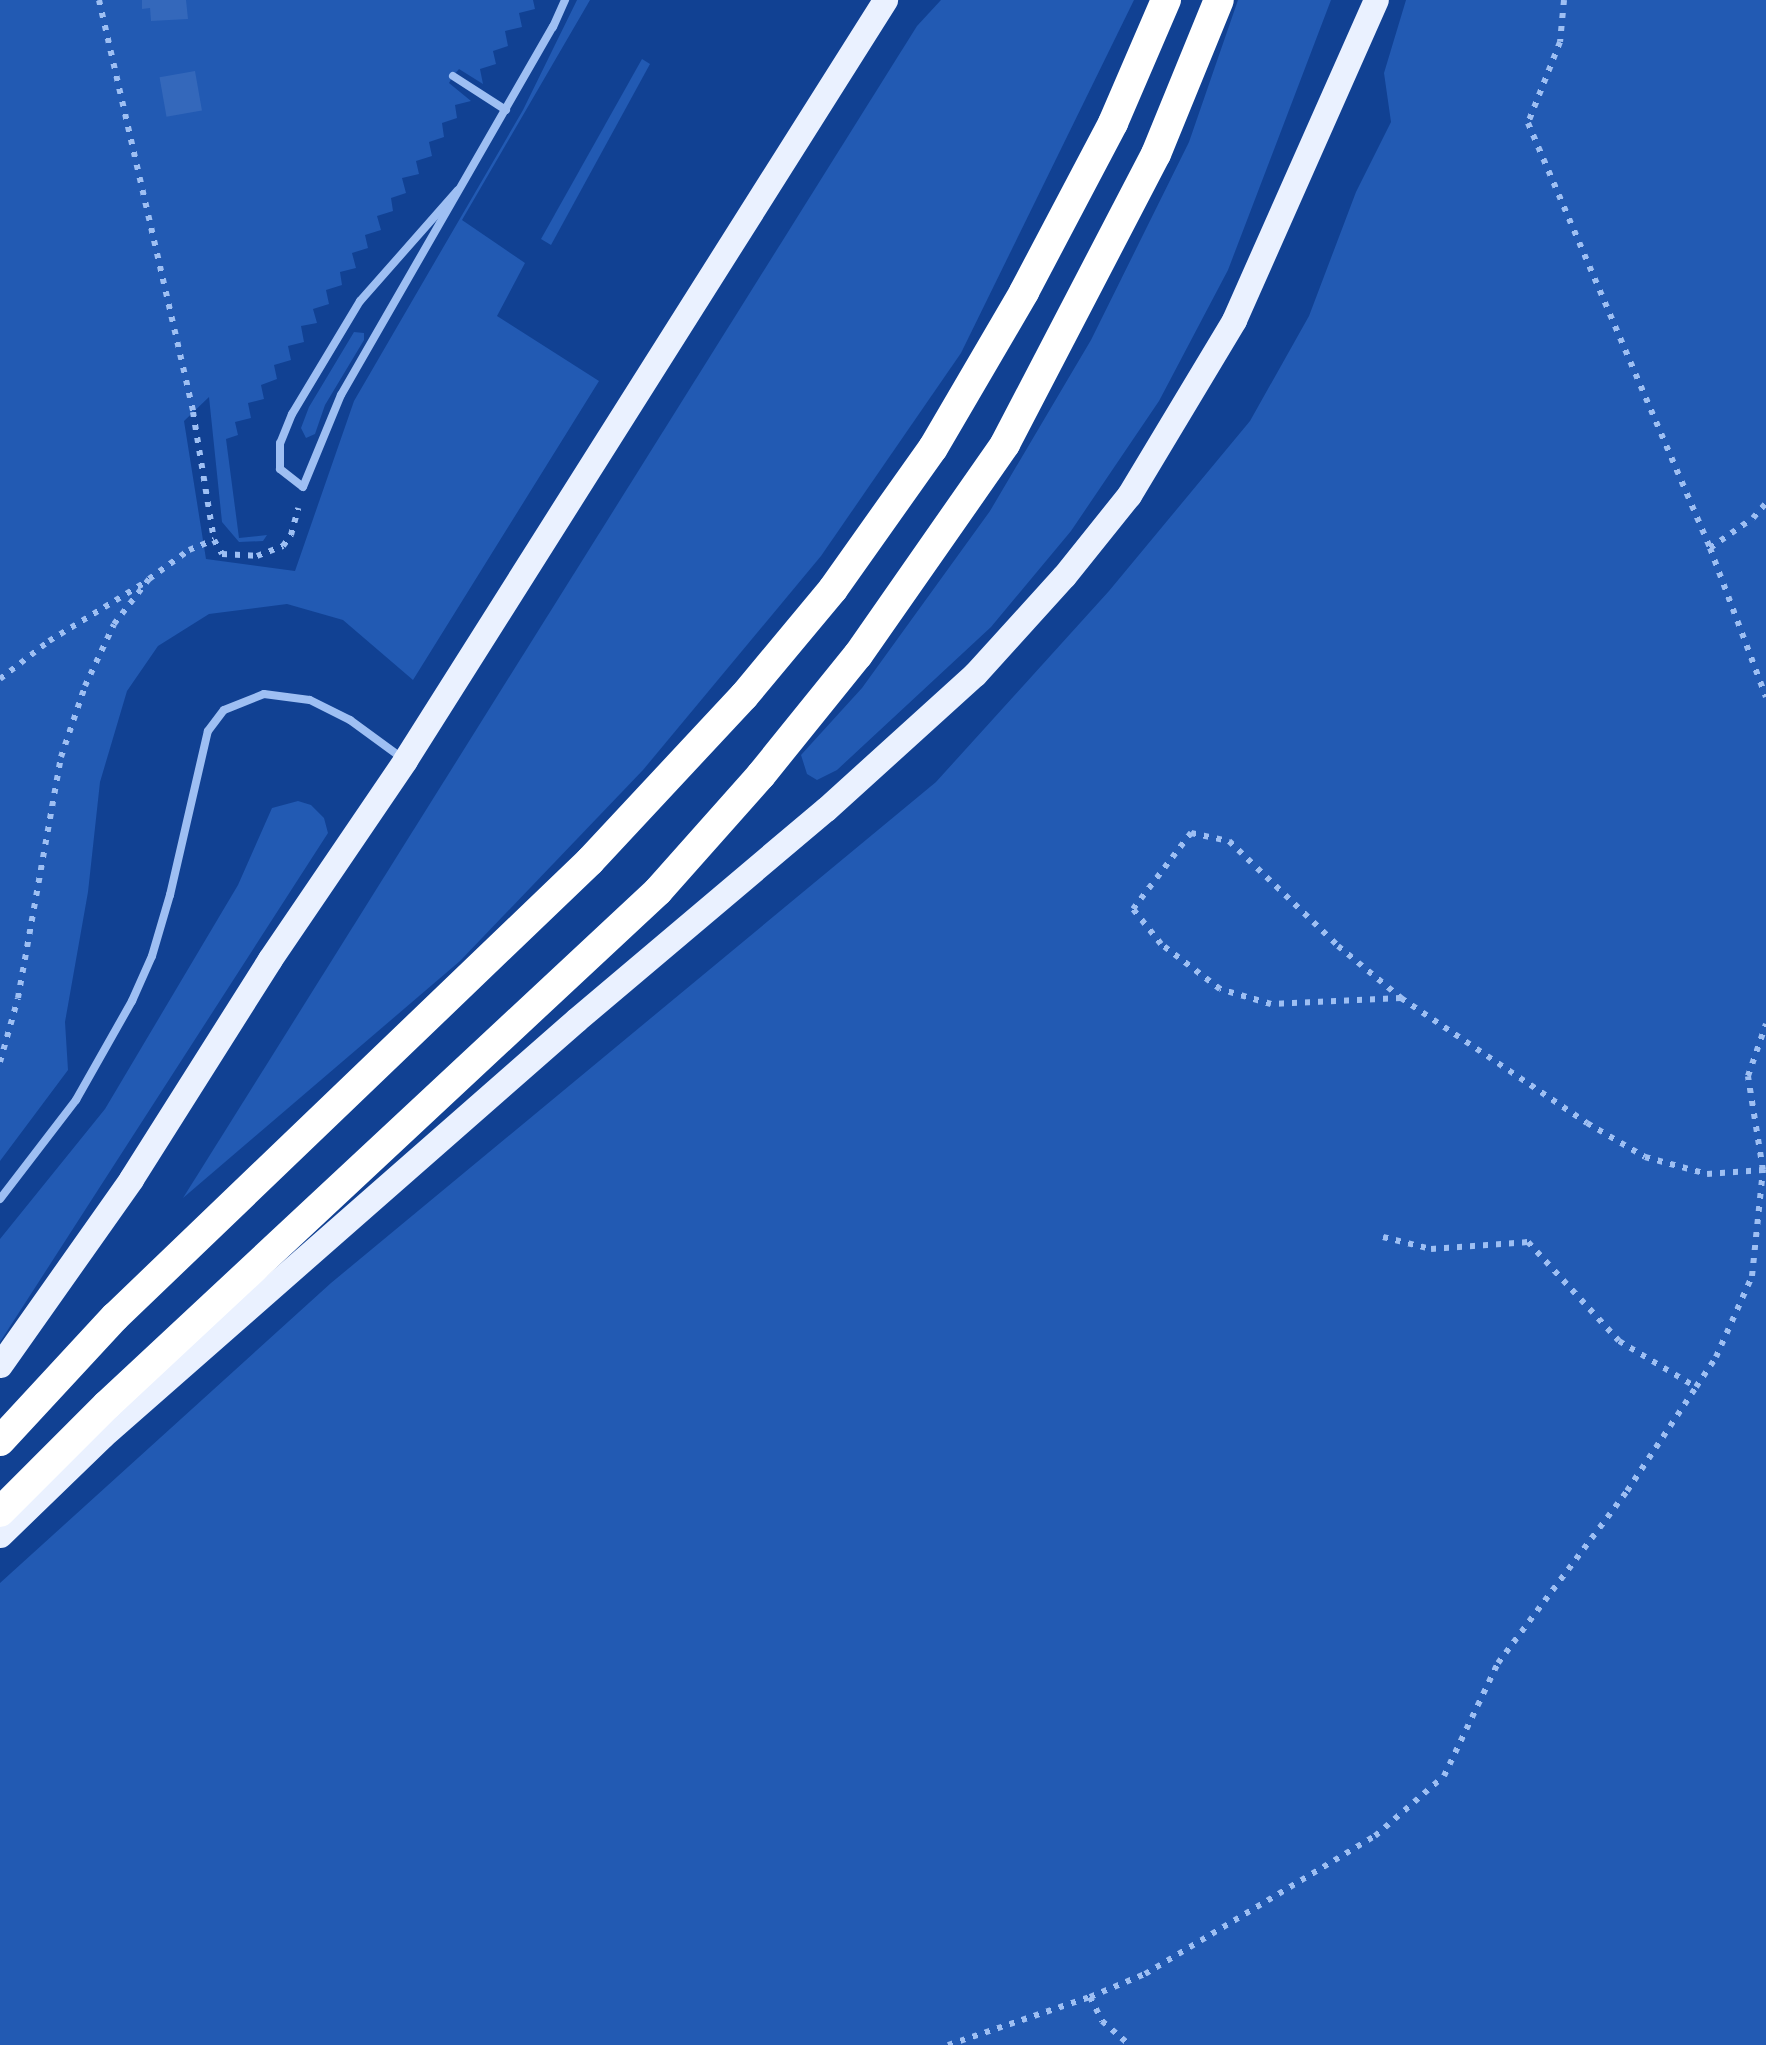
<!DOCTYPE html>
<style>
body{margin:0}
#map{position:relative;width:1766px;height:2045px;overflow:hidden;background:#114193;font-family:"Public Sans",sans-serif}
div>[style]{position:absolute}
.green>*{inset:0;background:#225ab3}
.building>*{inset:0;background:#3468bb;transform-origin:0 0}
.path>*{height:6px;margin-top:-3px;transform-origin:0;background:repeating-linear-gradient(90deg,#9ebff3 0 5px,transparent 0 13px)}
.lane>*{height:8px;margin:-4px;padding:0 4px;transform-origin:4px;border-radius:4px;background:#9ebff3}
.primary>*{height:25px;margin:-12.5px;padding:0 12.5px;transform-origin:12.5px;border-radius:12.5px;background:#eaf1ff}
.highway>*{height:30px;margin:-15px;padding:0 15px;transform-origin:15px;border-radius:15px;background:#fff}
span{translate:-50% -50%;white-space:nowrap;text-align:center;line-height:1.15;-webkit-text-stroke:8px #114193;paint-order:stroke}
</style>
<div id="map">
<div class="green">
<i style="clip-path:polygon(0 0,533px 0,535px 9px,519px 13px,522px 27px,505px 31px,508px 46px,493px 51px,496px 64px,480px 69px,483px 84px,459px 69px,453px 76px,449px 83px,471px 101px,455px 105px,457px 118px,442px 123px,444px 137px,429px 142px,432px 156px,416px 161px,419px 174px,402px 178px,406px 193px,391px 198px,393px 211px,377px 216px,381px 230px,365px 235px,368px 248px,352px 253px,356px 268px,340px 272px,342px 285px,326px 290px,329px 304px,313px 309px,317px 323px,301px 326px,304px 342px,288px 346px,291px 360px,274px 365px,277px 379px,261px 385px,264px 399px,248px 403px,251px 418px,235px 422px,238px 435px,226px 439px,239px 538px,267px 535px,263px 541px,239px 542px,222px 522px,209px 397px,184px 421px,206px 559px,295px 571px,354px 401px,523px 110px,577px 0,590px 0,462px 220px,525px 263px,497px 316px,599px 381px,413px 680px,343px 620px,287px 604px,209px 614px,158px 646px,127px 691px,100px 782px,88px 892px,65px 1022px,68px 1070px,0 1161px)"></i>
<i style="clip-path:polygon(941px 0,1134px 0,961px 353px,821px 556px,643px 770px,460px 961px,183px 1198px,917px 26px)"></i>
<i style="clip-path:polygon(1238px 0,1331px 0,1228px 270px,1159px 401px,1071px 531px,991px 627px,837px 770px,817px 780px,807px 774px,801px 755px,862px 688px,990px 511px,1091px 340px,1189px 142px)"></i>
<i style="clip-path:polygon(1406px 0,1766px 0,1766px 2045px,0 2045px,0 1583px,331px 1283px,936px 782px,1109px 591px,1250px 421px,1309px 316px,1356px 192px,1391px 122px,1384px 73px)"></i>
<i style="clip-path:polygon(642px 59px,650px 64px,551px 245px,541px 239px)"></i>
<i style="clip-path:polygon(354px 332px,364px 333px,364px 340px,325px 405px,315px 434px,306px 438px,301px 428px,309px 407px)"></i>
<i style="clip-path:polygon(298px 801px,311px 805px,324px 818px,328px 833px,0 1342px,0 1239px,105px 1109px,238px 885px,272px 808px)"></i>
</div>
<div class="building">
<i style="clip-path:polygon(142px 0,186px 0,188px 19px,151px 21px,150px 8px,142px 9px)"></i>
<i style="left:195px;top:71px;width:40px;height:36px;rotate:80deg"></i>
</div>
<div class="path">
<i style="left:99px;top:0;width:423px;rotate:77.1deg"></i>
<i style="left:193px;top:412px;width:130px;rotate:80.7deg"></i>
<i style="left:1564px;top:0;width:42px;rotate:95.4deg"></i>
<i style="left:1560px;top:42px;width:87px;rotate:111.6deg"></i>
<i style="left:1528px;top:123px;width:462px;rotate:66.8deg"></i>
<i style="left:1710px;top:548px;width:159px;rotate:69.4deg"></i>
<i style="left:1710px;top:548px;width:52px;rotate:-34.9deg"></i>
<i style="left:1753px;top:518px;width:20px;rotate:-49deg"></i>
<i style="left:0;top:679px;width:62px;rotate:-37.8deg"></i>
<i style="left:49px;top:641px;width:111px;rotate:-31.4deg"></i>
<i style="left:1401px;top:998px;width:130px;rotate:177.4deg"></i>
<i style="left:1271px;top:1004px;width:53px;rotate:-163.6deg"></i>
<i style="left:1220px;top:989px;width:74px;rotate:-142.7deg"></i>
<i style="left:1161px;top:944px;width:45px;rotate:-128.7deg"></i>
<i style="left:1133px;top:909px;width:96px;rotate:-52.7deg"></i>
<i style="left:1191px;top:833px;width:39px;rotate:12deg"></i>
<i style="left:1229px;top:841px;width:151px;rotate:43.9deg"></i>
<i style="left:1338px;top:946px;width:82px;rotate:39.5deg"></i>
<i style="left:1401px;top:998px;width:224px;rotate:33.9deg"></i>
<i style="left:1587px;top:1123px;width:67px;rotate:30.4deg"></i>
<i style="left:1645px;top:1157px;width:64px;rotate:15.3deg"></i>
<i style="left:1707px;top:1174px;width:56px;rotate:-4.1deg"></i>
<i style="left:0;top:1062px;width:66px;rotate:-74.3deg"></i>
<i style="left:18px;top:998px;width:245px;rotate:-79.9deg"></i>
<i style="left:61px;top:757px;width:75px;rotate:-71.3deg"></i>
<i style="left:85px;top:686px;width:68px;rotate:-64.9deg"></i>
<i style="left:114px;top:624px;width:57px;rotate:-52.1deg"></i>
<i style="left:149px;top:579px;width:49px;rotate:-35.9deg"></i>
<i style="left:189px;top:550px;width:27px;rotate:-22deg"></i>
<i style="left:214px;top:540px;width:16px;rotate:60deg"></i>
<i style="left:222px;top:554px;width:35px;rotate:3deg"></i>
<i style="left:257px;top:556px;width:28px;rotate:-21deg"></i>
<i style="left:283px;top:546px;width:14px;rotate:-54deg"></i>
<i style="left:291px;top:535px;width:28px;rotate:-75deg"></i>
<i style="left:1383px;top:1237px;width:49px;rotate:14deg"></i>
<i style="left:1431px;top:1249px;width:97px;rotate:-4.1deg"></i>
<i style="left:1528px;top:1242px;width:134px;rotate:47.4deg"></i>
<i style="left:1619px;top:1341px;width:90px;rotate:30.9deg"></i>
<i style="left:1090px;top:1997px;width:27px;rotate:63deg"></i>
<i style="left:1102px;top:2021px;width:37px;rotate:41deg"></i>
<i style="left:948px;top:2045px;width:150px;rotate:-18.7deg"></i>
<i style="left:1090px;top:1997px;width:60px;rotate:-22.7deg"></i>
<i style="left:1145px;top:1974px;width:268px;rotate:-31deg"></i>
<i style="left:1375px;top:1836px;width:91px;rotate:-41deg"></i>
<i style="left:1444px;top:1776px;width:125px;rotate:-64.5deg"></i>
<i style="left:1498px;top:1663px;width:215px;rotate:-53.1deg"></i>
<i style="left:1627px;top:1491px;width:125px;rotate:-56.4deg"></i>
<i style="left:1696px;top:1387px;width:36px;rotate:-56deg"></i>
<i style="left:1716px;top:1357px;width:89px;rotate:-66deg"></i>
<i style="left:1752px;top:1276px;width:107px;rotate:-84.1deg"></i>
<i style="left:1763px;top:1170px;width:95px;rotate:-99.1deg"></i>
<i style="left:1748px;top:1076px;width:55px;rotate:-70.9deg"></i>
</div>
<div class="lane">
<i style="left:453px;top:76px;width:63px;rotate:32.7deg"></i>
<i style="left:458px;top:190px;width:148px;rotate:131.4deg"></i>
<i style="left:360px;top:301px;width:132px;rotate:121deg"></i>
<i style="left:292px;top:414px;width:31px;rotate:112deg"></i>
<i style="left:280px;top:443px;width:26px;rotate:90deg"></i>
<i style="left:280px;top:469px;width:29px;rotate:38deg"></i>
<i style="left:303px;top:487px;width:100px;rotate:-67.6deg"></i>
<i style="left:341px;top:395px;width:425px;rotate:-60.1deg"></i>
<i style="left:553px;top:27px;width:30px;rotate:-66deg"></i>
<i style="left:0;top:1199px;width:125px;rotate:-52.5deg"></i>
<i style="left:76px;top:1100px;width:114px;rotate:-60.5deg"></i>
<i style="left:132px;top:1001px;width:49px;rotate:-66deg"></i>
<i style="left:152px;top:956px;width:64px;rotate:-73.6deg"></i>
<i style="left:170px;top:895px;width:168px;rotate:-77deg"></i>
<i style="left:208px;top:731px;width:26px;rotate:-53deg"></i>
<i style="left:224px;top:710px;width:43px;rotate:-21.8deg"></i>
<i style="left:264px;top:694px;width:46px;rotate:7.4deg"></i>
<i style="left:310px;top:700px;width:45px;rotate:26.6deg"></i>
<i style="left:350px;top:720px;width:64px;rotate:36.2deg"></i>
</div>
<div class="primary">
<i style="left:0;top:1365px;width:228px;rotate:-54.8deg"></i>
<i style="left:131px;top:1179px;width:260px;rotate:-57.7deg"></i>
<i style="left:270px;top:959px;width:240px;rotate:-55.8deg"></i>
<i style="left:405px;top:760px;width:899px;rotate:-57.72deg"></i>
<i style="left:0;top:1535px;width:142px;rotate:-44.1deg"></i>
<i style="left:102px;top:1436px;width:631px;rotate:-41.27deg"></i>
<i style="left:576px;top:1020px;width:327px;rotate:-40.2deg"></i>
<i style="left:826px;top:809px;width:201px;rotate:-42.2deg"></i>
<i style="left:975px;top:674px;width:132px;rotate:-47.8deg"></i>
<i style="left:1064px;top:576px;width:104px;rotate:-51.3deg"></i>
<i style="left:1129px;top:495px;width:204px;rotate:-59deg"></i>
<i style="left:1234px;top:320px;width:350px;rotate:-66.1deg"></i>
</div>
<div class="highway">
<i style="left:0;top:1441px;width:169px;rotate:-47.2deg"></i>
<i style="left:115px;top:1317px;width:658px;rotate:-43.83deg"></i>
<i style="left:590px;top:861px;width:226px;rotate:-47deg"></i>
<i style="left:744px;top:696px;width:139px;rotate:-50.2deg"></i>
<i style="left:833px;top:589px;width:173px;rotate:-54.7deg"></i>
<i style="left:933px;top:448px;width:181px;rotate:-59.7deg"></i>
<i style="left:1024px;top:292px;width:191px;rotate:-62.2deg"></i>
<i style="left:1113px;top:123px;width:134px;rotate:-66.7deg"></i>
<i style="left:0;top:1512px;width:151px;rotate:-45deg"></i>
<i style="left:107px;top:1405px;width:754px;rotate:-43.01deg"></i>
<i style="left:658px;top:891px;width:155px;rotate:-48.4deg"></i>
<i style="left:761px;top:775px;width:154px;rotate:-51.1deg"></i>
<i style="left:858px;top:655px;width:257px;rotate:-55.1deg"></i>
<i style="left:1005px;top:444px;width:327px;rotate:-62.5deg"></i>
<i style="left:1156px;top:154px;width:166px;rotate:-67.8deg"></i>
</div>
</div>
